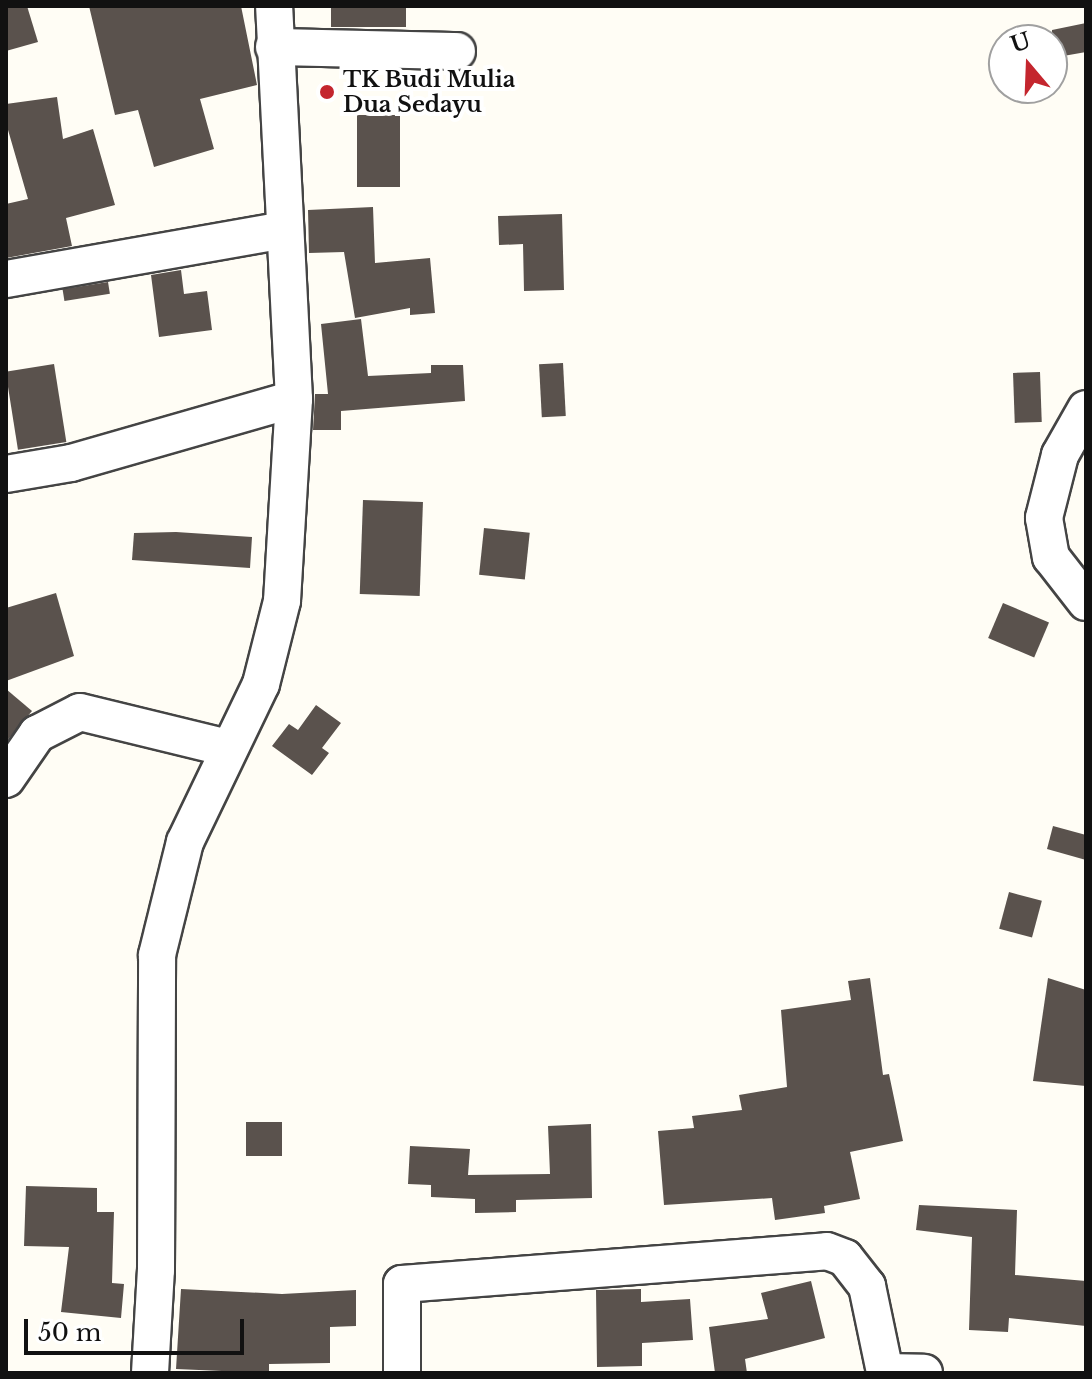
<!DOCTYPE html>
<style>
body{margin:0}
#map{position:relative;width:1092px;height:1379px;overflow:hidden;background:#fffdf5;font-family:"Libre Baskerville",serif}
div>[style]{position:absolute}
.building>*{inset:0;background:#5a524d;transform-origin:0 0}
.roads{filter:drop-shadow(2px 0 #444) drop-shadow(-2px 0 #444) drop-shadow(0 2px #444) drop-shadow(0 -2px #444)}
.minor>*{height:36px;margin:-18px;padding:0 18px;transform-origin:18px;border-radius:18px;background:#fff}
.dots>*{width:22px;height:22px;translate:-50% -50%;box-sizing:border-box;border:4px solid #fff;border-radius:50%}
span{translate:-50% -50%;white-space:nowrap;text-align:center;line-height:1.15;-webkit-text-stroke:8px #fff;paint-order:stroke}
.poi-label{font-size:22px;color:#111;font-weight:700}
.left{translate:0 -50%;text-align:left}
.frame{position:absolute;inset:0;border:8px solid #111;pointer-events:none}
.north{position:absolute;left:988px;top:24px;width:80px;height:80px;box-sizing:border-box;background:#fff;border:2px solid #a0a0a0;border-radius:50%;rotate:341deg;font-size:22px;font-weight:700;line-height:32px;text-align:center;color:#111}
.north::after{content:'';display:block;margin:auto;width:28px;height:36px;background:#c4262e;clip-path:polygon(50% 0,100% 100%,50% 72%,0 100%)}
.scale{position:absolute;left:24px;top:1319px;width:220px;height:36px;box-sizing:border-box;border:4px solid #111;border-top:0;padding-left:10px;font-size:24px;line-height:28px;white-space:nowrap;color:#111;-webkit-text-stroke:6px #fff;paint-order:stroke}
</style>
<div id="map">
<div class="building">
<i style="clip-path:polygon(6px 6px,27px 6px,38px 42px,6px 51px)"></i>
<i style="clip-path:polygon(89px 6px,241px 6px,257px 85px,200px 99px,214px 149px,154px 167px,138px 110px,115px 115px)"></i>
<i style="left:331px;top:6px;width:75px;height:21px"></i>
<i style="clip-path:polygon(1086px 23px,1086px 52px,1052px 58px,1052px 30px)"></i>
<i style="clip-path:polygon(57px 97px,63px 139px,93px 129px,115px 205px,66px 218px,72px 246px,6px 258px,6px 204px,28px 199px,6px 123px,6px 104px)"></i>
<i style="left:357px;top:115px;width:43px;height:72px"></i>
<i style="clip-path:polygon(373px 207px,375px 263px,430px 258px,435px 313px,410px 315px,410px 308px,355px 318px,344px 252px,309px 253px,308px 210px)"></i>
<i style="clip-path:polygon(562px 214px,564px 290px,524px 291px,523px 244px,499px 245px,498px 216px)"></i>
<i style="clip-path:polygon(181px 270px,184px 294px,207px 291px,212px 330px,159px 337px,151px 275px)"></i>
<i style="left:108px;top:282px;width:12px;height:46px;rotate:81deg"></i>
<i style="clip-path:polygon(361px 319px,368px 376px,431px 373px,431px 365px,463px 365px,465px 401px,341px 411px,341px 430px,313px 430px,315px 394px,328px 394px,321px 324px)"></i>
<i style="left:563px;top:363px;width:53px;height:24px;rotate:87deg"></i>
<i style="left:54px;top:364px;width:79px;height:49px;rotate:81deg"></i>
<i style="left:1040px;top:372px;width:50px;height:27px;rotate:88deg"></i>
<i style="left:363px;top:500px;width:60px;height:94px;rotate:2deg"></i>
<i style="left:484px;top:528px;width:46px;height:47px;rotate:6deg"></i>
<i style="clip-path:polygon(176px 532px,252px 537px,250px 568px,132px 560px,134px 533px)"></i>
<i style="clip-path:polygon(56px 593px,74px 656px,6px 681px,6px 608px)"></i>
<i style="left:1003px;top:603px;width:50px;height:38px;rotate:23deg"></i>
<i style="clip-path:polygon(6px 689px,32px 711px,6px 742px)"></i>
<i style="clip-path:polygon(316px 705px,341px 723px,322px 748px,329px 753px,312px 775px,272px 746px,289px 724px,298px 730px)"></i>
<i style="clip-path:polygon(1053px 826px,1086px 835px,1086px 860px,1047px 849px)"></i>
<i style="left:1009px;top:892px;width:34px;height:38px;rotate:15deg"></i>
<i style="clip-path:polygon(870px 978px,883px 1075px,889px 1074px,903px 1141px,850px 1152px,860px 1199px,824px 1206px,825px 1213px,775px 1220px,772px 1198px,664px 1205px,658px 1131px,694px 1128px,692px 1116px,742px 1110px,739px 1095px,787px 1087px,781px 1010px,851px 1000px,848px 981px)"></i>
<i style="clip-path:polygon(1048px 978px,1086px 990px,1086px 1086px,1033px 1081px)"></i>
<i style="left:246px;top:1122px;width:36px;height:34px"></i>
<i style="clip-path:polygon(591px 1124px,592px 1198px,516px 1200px,516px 1212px,475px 1213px,475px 1199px,431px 1197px,431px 1185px,408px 1184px,410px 1146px,470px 1149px,468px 1175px,550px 1174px,548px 1126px)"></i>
<i style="clip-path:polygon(26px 1186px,97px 1188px,97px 1212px,114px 1212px,112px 1283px,124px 1284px,121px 1318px,61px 1312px,69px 1247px,24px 1246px)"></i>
<i style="clip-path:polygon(919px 1205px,1017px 1210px,1015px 1275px,1086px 1281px,1086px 1326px,1009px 1318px,1008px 1332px,969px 1330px,972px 1237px,916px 1230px)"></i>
<i style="clip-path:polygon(811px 1281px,825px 1338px,745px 1359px,747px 1373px,715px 1373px,709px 1327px,768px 1319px,761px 1293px)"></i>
<i style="clip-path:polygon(181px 1289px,282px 1294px,356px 1290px,356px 1326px,330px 1327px,330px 1363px,269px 1364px,269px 1373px,176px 1369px)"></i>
<i style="clip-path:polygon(641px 1289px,641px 1302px,690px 1299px,693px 1340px,642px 1343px,642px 1366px,597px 1367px,596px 1290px)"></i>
</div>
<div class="roads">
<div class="minor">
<i style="left:274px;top:47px;width:183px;rotate:1.3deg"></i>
<i style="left:6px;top:279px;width:282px;rotate:-10deg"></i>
<i style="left:1086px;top:409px;width:53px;rotate:119.5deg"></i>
<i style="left:1060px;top:455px;width:65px;rotate:104.3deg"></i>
<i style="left:1044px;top:518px;width:40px;rotate:80deg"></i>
<i style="left:1051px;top:557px;width:57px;rotate:52.1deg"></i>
<i style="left:6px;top:474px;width:66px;rotate:-9.6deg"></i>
<i style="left:71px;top:463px;width:232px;rotate:-16deg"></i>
<i style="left:6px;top:779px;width:55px;rotate:-55.4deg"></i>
<i style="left:37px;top:734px;width:48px;rotate:-27.1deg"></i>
<i style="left:80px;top:712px;width:152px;rotate:13.7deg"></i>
<i style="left:150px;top:1373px;width:103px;rotate:-86.7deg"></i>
<i style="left:156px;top:1270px;width:315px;rotate:-89.8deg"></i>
<i style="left:157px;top:955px;width:116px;rotate:-76.1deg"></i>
<i style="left:185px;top:842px;width:175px;rotate:-64.3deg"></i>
<i style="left:261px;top:684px;width:86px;rotate:-75.8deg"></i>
<i style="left:282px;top:601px;width:202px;rotate:-86.6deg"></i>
<i style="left:294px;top:399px;width:394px;rotate:-92.9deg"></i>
<i style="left:402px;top:1373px;width:89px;rotate:-90deg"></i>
<i style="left:402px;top:1284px;width:426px;rotate:-4.4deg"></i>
<i style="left:827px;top:1251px;width:19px;rotate:21deg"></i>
<i style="left:845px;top:1258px;width:36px;rotate:52deg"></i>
<i style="left:867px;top:1286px;width:88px;rotate:78.2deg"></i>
<i style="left:885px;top:1372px;width:39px;rotate:1deg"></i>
</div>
</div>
<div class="dots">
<i style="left:327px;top:92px;background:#c4262e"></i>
</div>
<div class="poi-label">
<span class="left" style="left:343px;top:92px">TK Budi Mulia<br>Dua Sedayu</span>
</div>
<div class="frame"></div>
<div class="north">U</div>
<div class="scale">50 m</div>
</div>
